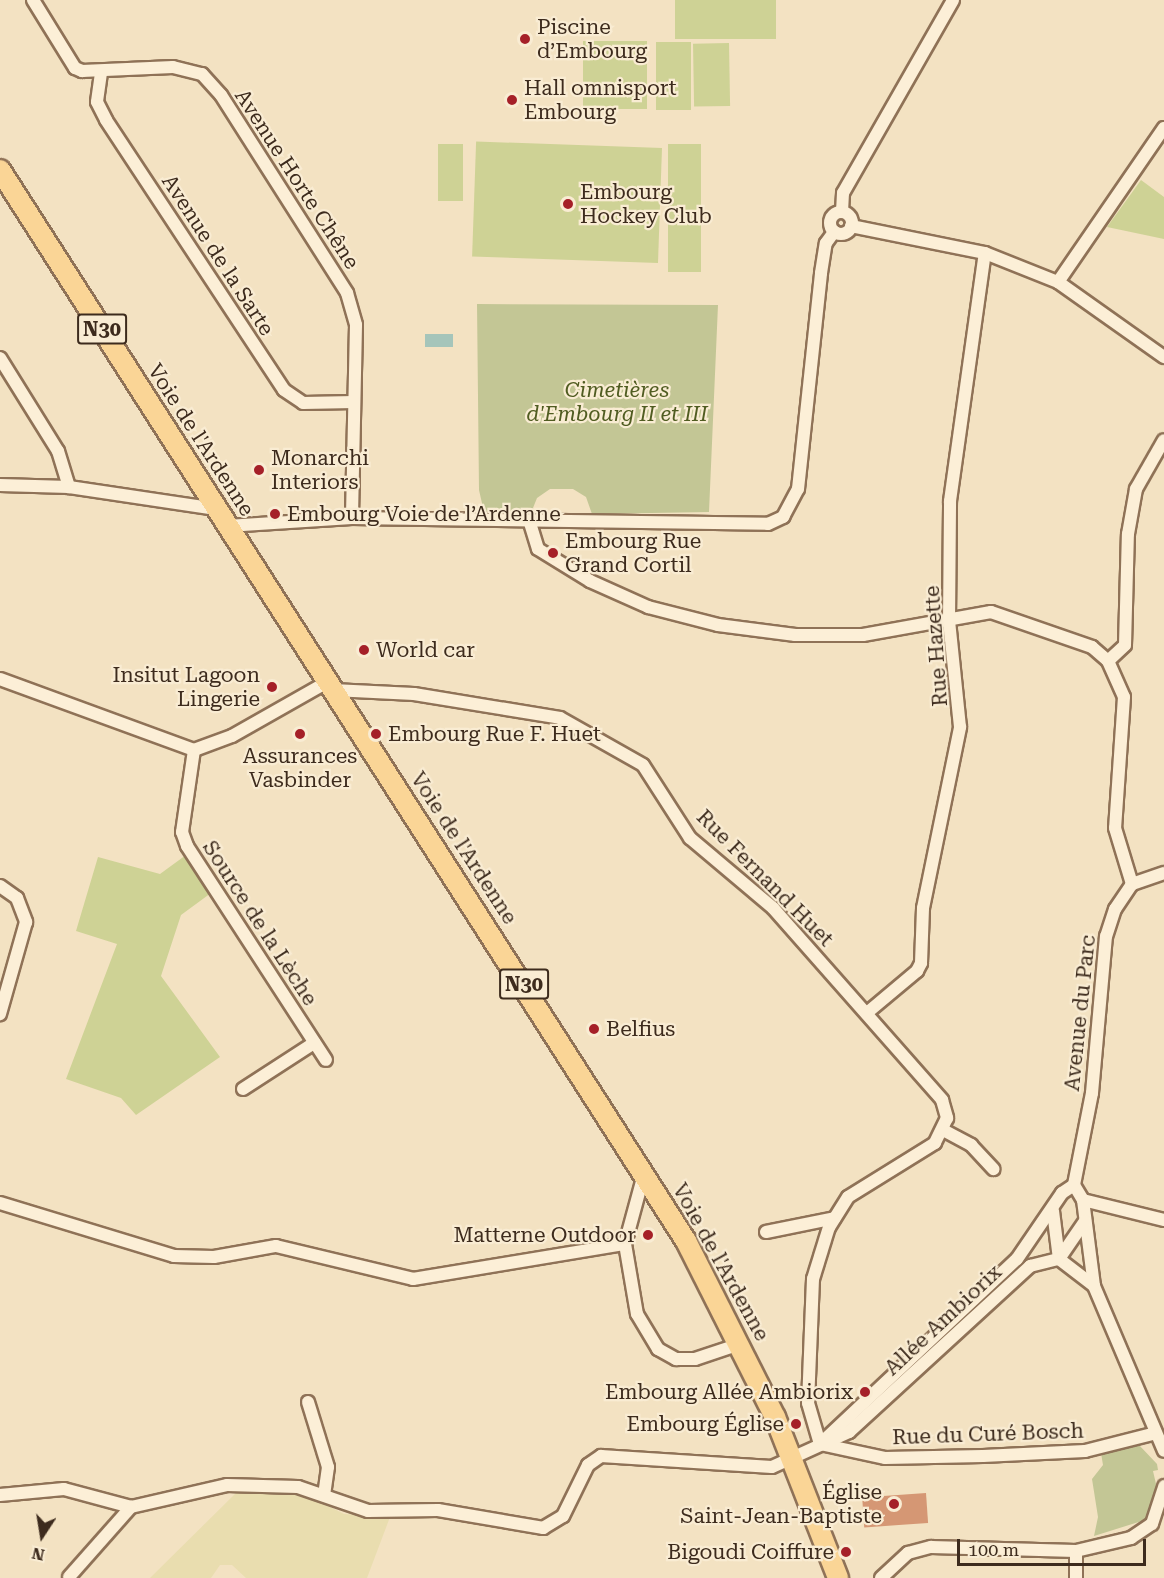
<!DOCTYPE html>
<meta charset="utf-8">
<style>
body{margin:0}
#map{position:relative;width:1164px;height:1578px;overflow:hidden;background:#f3e2c2;font-family:"Roboto Serif",serif}
div>[style]{position:absolute}
.farmland>*{inset:0;background:#e9ddaf}
.green>*{inset:0;background:#ced295;transform-origin:0 0}
.cemetery>*{inset:0;background:#c3c695}
.water>*{inset:0;background:#a5c5ba;transform-origin:0 0}
.building>*{inset:0;background:#d59774;transform-origin:0 0}
.roads{filter:drop-shadow(2px 0 #8f7257) drop-shadow(-2px 0 #8f7257) drop-shadow(0 2px #8f7257) drop-shadow(0 -2px #8f7257)}
.street>*{height:12px;margin:-6px;padding:0 6px;transform-origin:6px;border-radius:6px;background:#fcefd7}
.street>.ring{margin:-6px;padding:0;box-sizing:content-box;background:none;border:12px solid #fcefd7;border-radius:50%}
.primary>*{height:20px;margin:-10px;padding:0 10px;transform-origin:10px;border-radius:10px;background:#fad596}
.dots>*{width:16px;height:16px;translate:-50% -50%;box-sizing:border-box;border:3px solid #f9ecd3;border-radius:50%}
span{translate:-50% -50%;white-space:nowrap;text-align:center;line-height:1.15;-webkit-text-stroke:4.5px #f9ecd3;paint-order:stroke}
.shield-label span{padding:2px 4px;background:#f9ecd3;border:2px solid;border-radius:4px;-webkit-text-stroke-width:0}
.shield-label{font-size:20px;color:#3d2b1d;font-weight:700}
.poi-label{font-size:21px;color:#3d2b1d}
.left{translate:0 -50%;text-align:left}
.right{translate:-100% -50%;text-align:right}
.street-label{font-size:21px;color:#3d2b1d}
.park-label{font-size:21px;color:#505c21;font-style:italic}
.north{position:absolute;left:12px;top:1506px;width:60px;height:60px;-webkit-text-stroke:4px #f9ecd3;paint-order:stroke;rotate:192deg;font-size:16px;font-weight:700;line-height:24px;text-align:center;color:#3d2b1d}
.north::after{content:'';display:block;margin:auto;width:21px;height:27px;background:#3d2b1d;clip-path:polygon(50% 0,100% 100%,50% 72%,0 100%)}
.scale{position:absolute;left:957px;top:1539px;width:189px;height:27px;box-sizing:border-box;border:3px solid #3d2b1d;border-top:0;padding-left:8px;font-size:18px;line-height:21px;white-space:nowrap;color:#3d2b1d;-webkit-text-stroke:4px #f9ecd3;paint-order:stroke}
</style>
<div id="map">
<div class="farmland">
<i style="clip-path:polygon(238px 1491px,309px 1496px,344px 1514px,390px 1517px,367px 1578px,246px 1578px,232px 1565px,220px 1565px,211px 1578px,150px 1578px)"></i>
</div>
<div class="green">
<i style="left:675px;top:0;width:101px;height:39px"></i>
<i style="left:583px;top:41px;width:64px;height:68px"></i>
<i style="left:656px;top:42px;width:35px;height:68px"></i>
<i style="left:729px;top:43px;width:63px;height:36px;rotate:89deg"></i>
<i style="left:438px;top:144px;width:25px;height:57px"></i>
<i style="left:668px;top:144px;width:33px;height:128px"></i>
<i style="left:662px;top:148px;width:115px;height:186px;rotate:92deg"></i>
<i style="clip-path:polygon(1141px 180px,1164px 197px,1164px 239px,1107px 227px)"></i>
<i style="clip-path:polygon(186px 855px,211px 893px,181px 915px,161px 976px,220px 1057px,136px 1115px,121px 1098px,66px 1079px,117px 944px,76px 931px,98px 857px,160px 874px)"></i>
</div>
<div class="cemetery">
<i style="clip-path:polygon(477px 304px,718px 305px,709px 512px,592px 514px,586px 497px,573px 489px,550px 489px,537px 498px,531px 513px,484px 512px,479px 490px)"></i>
<i style="clip-path:polygon(1139px 1445px,1157px 1464px,1158px 1470px,1153px 1471px,1159px 1497px,1154px 1507px,1145px 1520px,1094px 1536px,1098px 1517px,1092px 1479px,1103px 1465px,1101px 1453px)"></i>
</div>
<div class="water">
<i style="left:425px;top:334px;width:28px;height:13px"></i>
</div>
<div class="building">
<i style="left:926px;top:1493px;width:30px;height:64px;rotate:86deg"></i>
</div>
<div class="roads">
<div class="street">
<i style="left:33px;top:0;width:80px;rotate:58.3deg"></i>
<i style="left:75px;top:68px;width:8px;rotate:23deg"></i>
<i style="left:82px;top:71px;width:91px;rotate:-2.5deg"></i>
<i style="left:173px;top:67px;width:30px;rotate:14deg"></i>
<i style="left:202px;top:74px;width:28px;rotate:48deg"></i>
<i style="left:221px;top:95px;width:235px;rotate:57.5deg"></i>
<i style="left:347px;top:293px;width:33px;rotate:74deg"></i>
<i style="left:356px;top:325px;width:193px;rotate:91.2deg"></i>
<i style="left:101px;top:73px;width:29px;rotate:98deg"></i>
<i style="left:97px;top:102px;width:20px;rotate:63deg"></i>
<i style="left:106px;top:120px;width:323px;rotate:56.6deg"></i>
<i style="left:284px;top:390px;width:23px;rotate:34deg"></i>
<i style="left:303px;top:403px;width:51px;rotate:-1.1deg"></i>
<i style="left:842px;top:212px;width:19px;rotate:-87deg"></i>
<i style="left:843px;top:193px;width:222px;rotate:-60.3deg"></i>
<i class="ring" style="left:830px;top:212px;width:10px;height:10px"></i>
<i style="left:851px;top:226px;width:137px;rotate:11.4deg"></i>
<i style="left:985px;top:253px;width:79px;rotate:21.7deg"></i>
<i style="left:1058px;top:282px;width:130px;rotate:35.3deg"></i>
<i style="left:1058px;top:282px;width:187px;rotate:-55.5deg"></i>
<i style="left:0;top:358px;width:110px;rotate:58.1deg"></i>
<i style="left:58px;top:451px;width:38px;rotate:73deg"></i>
<i style="left:0;top:485px;width:69px;rotate:1.7deg"></i>
<i style="left:69px;top:487px;width:149px;rotate:8.5deg"></i>
<i style="left:530px;top:523px;width:27px;rotate:73deg"></i>
<i style="left:538px;top:549px;width:61px;rotate:31.6deg"></i>
<i style="left:590px;top:581px;width:64px;rotate:24.1deg"></i>
<i style="left:648px;top:607px;width:72px;rotate:14.4deg"></i>
<i style="left:718px;top:625px;width:78px;rotate:7.4deg"></i>
<i style="left:795px;top:635px;width:68px"></i>
<i style="left:863px;top:635px;width:130px;rotate:-10.2deg"></i>
<i style="left:991px;top:612px;width:107px;rotate:19.1deg"></i>
<i style="left:1092px;top:647px;width:21px;rotate:41deg"></i>
<i style="left:1108px;top:661px;width:39px;rotate:66deg"></i>
<i style="left:1124px;top:697px;width:131px;rotate:93.9deg"></i>
<i style="left:1115px;top:828px;width:59px;rotate:73.1deg"></i>
<i style="left:227px;top:526px;width:125px;rotate:-3.7deg"></i>
<i style="left:352px;top:518px;width:416px;rotate:0.8deg"></i>
<i style="left:768px;top:524px;width:17px;rotate:-25deg"></i>
<i style="left:783px;top:517px;width:32px;rotate:-62deg"></i>
<i style="left:798px;top:489px;width:217px;rotate:-83.9deg"></i>
<i style="left:821px;top:273px;width:30px;rotate:-81deg"></i>
<i style="left:826px;top:243px;width:14px;rotate:-54deg"></i>
<i style="left:1108px;top:661px;width:23px;rotate:-43deg"></i>
<i style="left:1125px;top:645px;width:111px;rotate:-88.5deg"></i>
<i style="left:1128px;top:534px;width:46px;rotate:-79.9deg"></i>
<i style="left:1136px;top:489px;width:56px;rotate:-60.3deg"></i>
<i style="left:0;top:679px;width:207px;rotate:20.1deg"></i>
<i style="left:194px;top:750px;width:40px;rotate:-20.2deg"></i>
<i style="left:232px;top:736px;width:109px;rotate:-29.6deg"></i>
<i style="left:333px;top:690px;width:81px;rotate:2.8deg"></i>
<i style="left:414px;top:694px;width:148px;rotate:9.3deg"></i>
<i style="left:560px;top:718px;width:95px;rotate:29.5deg"></i>
<i style="left:643px;top:765px;width:87px;rotate:57.2deg"></i>
<i style="left:690px;top:838px;width:109px;rotate:40.1deg"></i>
<i style="left:773px;top:908px;width:256px;rotate:48.6deg"></i>
<i style="left:942px;top:1100px;width:19px;rotate:74deg"></i>
<i style="left:947px;top:1118px;width:28px;rotate:116deg"></i>
<i style="left:935px;top:1143px;width:102px;rotate:148.2deg"></i>
<i style="left:848px;top:1197px;width:36px;rotate:122deg"></i>
<i style="left:829px;top:1227px;width:54px;rotate:107.1deg"></i>
<i style="left:813px;top:1279px;width:124px;rotate:92.3deg"></i>
<i style="left:808px;top:1403px;width:43px;rotate:73.7deg"></i>
<i style="left:194px;top:750px;width:83px;rotate:98.3deg"></i>
<i style="left:182px;top:832px;width:15px;rotate:70deg"></i>
<i style="left:187px;top:846px;width:255px;rotate:57deg"></i>
<i style="left:1132px;top:884px;width:30px;rotate:124deg"></i>
<i style="left:1115px;top:909px;width:28px;rotate:108deg"></i>
<i style="left:1106px;top:936px;width:158px;rotate:95.1deg"></i>
<i style="left:1092px;top:1093px;width:94px;rotate:101.1deg"></i>
<i style="left:1074px;top:1185px;width:17px;rotate:59deg"></i>
<i style="left:1083px;top:1200px;width:87px;rotate:82.7deg"></i>
<i style="left:1094px;top:1286px;width:179px;rotate:67deg"></i>
<i style="left:1132px;top:884px;width:34px;rotate:-19deg"></i>
<i style="left:0;top:886px;width:21px;rotate:35deg"></i>
<i style="left:17px;top:898px;width:26px;rotate:69deg"></i>
<i style="left:26px;top:922px;width:96px;rotate:105.8deg"></i>
<i style="left:868px;top:1012px;width:64px;rotate:-39.9deg"></i>
<i style="left:917px;top:971px;width:9px;rotate:-63deg"></i>
<i style="left:921px;top:963px;width:55px;rotate:-87.9deg"></i>
<i style="left:923px;top:908px;width:185px;rotate:-78.4deg"></i>
<i style="left:960px;top:727px;width:107px;rotate:-95.9deg"></i>
<i style="left:949px;top:621px;width:120px;rotate:-89.5deg"></i>
<i style="left:950px;top:501px;width:250px;rotate:-82deg"></i>
<i style="left:243px;top:1089px;width:85px;rotate:-32.9deg"></i>
<i style="left:945px;top:1131px;width:30px;rotate:28deg"></i>
<i style="left:971px;top:1145px;width:33px;rotate:47deg"></i>
<i style="left:1083px;top:1200px;width:83px;rotate:13.9deg"></i>
<i style="left:0;top:1203px;width:182px;rotate:16.9deg"></i>
<i style="left:174px;top:1256px;width:40px;rotate:1.4deg"></i>
<i style="left:214px;top:1257px;width:63px;rotate:-10.1deg"></i>
<i style="left:276px;top:1246px;width:141px;rotate:13.5deg"></i>
<i style="left:413px;top:1279px;width:215px;rotate:-9.4deg"></i>
<i style="left:625px;top:1244px;width:73px;rotate:-74.8deg"></i>
<i style="left:1053px;top:1211px;width:48px;rotate:82.9deg"></i>
<i style="left:1059px;top:1259px;width:44px;rotate:37.6deg"></i>
<i style="left:766px;top:1232px;width:70px;rotate:-11.5deg"></i>
<i style="left:625px;top:1244px;width:71px;rotate:80.3deg"></i>
<i style="left:637px;top:1314px;width:41px;rotate:59deg"></i>
<i style="left:658px;top:1349px;width:21px;rotate:29deg"></i>
<i style="left:676px;top:1359px;width:19px"></i>
<i style="left:695px;top:1359px;width:47px;rotate:-18.4deg"></i>
<i style="left:308px;top:1402px;width:68px;rotate:72.9deg"></i>
<i style="left:328px;top:1467px;width:28px;rotate:98deg"></i>
<i style="left:823px;top:1441px;width:266px;rotate:-43.2deg"></i>
<i style="left:1017px;top:1259px;width:80px;rotate:-55.7deg"></i>
<i style="left:1062px;top:1193px;width:14px;rotate:-34deg"></i>
<i style="left:820px;top:1444px;width:66px;rotate:12.2deg"></i>
<i style="left:885px;top:1458px;width:98px;rotate:-1.2deg"></i>
<i style="left:983px;top:1456px;width:102px;rotate:-2.8deg"></i>
<i style="left:1085px;top:1451px;width:73px;rotate:-14.2deg"></i>
<i style="left:0;top:1495px;width:64px;rotate:-5.4deg"></i>
<i style="left:64px;top:1489px;width:69px;rotate:15deg"></i>
<i style="left:131px;top:1507px;width:98px;rotate:-12.9deg"></i>
<i style="left:227px;top:1485px;width:71px;rotate:1.6deg"></i>
<i style="left:298px;top:1487px;width:74px;rotate:18.9deg"></i>
<i style="left:368px;top:1511px;width:70px;rotate:-0.8deg"></i>
<i style="left:438px;top:1510px;width:107px;rotate:9.7deg"></i>
<i style="left:543px;top:1528px;width:23px;rotate:-31deg"></i>
<i style="left:563px;top:1516px;width:57px;rotate:-63.9deg"></i>
<i style="left:588px;top:1465px;width:16px;rotate:-35deg"></i>
<i style="left:601px;top:1456px;width:171px;rotate:3.7deg"></i>
<i style="left:772px;top:1467px;width:85px;rotate:-24.4deg"></i>
<i style="left:849px;top:1432px;width:246px;rotate:-42.5deg"></i>
<i style="left:1030px;top:1266px;width:30px;rotate:-14deg"></i>
<i style="left:1059px;top:1259px;width:46px;rotate:-55.6deg"></i>
<i style="left:1076px;top:1551px;width:27px;rotate:90deg"></i>
<i style="left:69px;top:1577px;width:94px;rotate:-48.5deg"></i>
<i style="left:881px;top:1578px;width:37px;rotate:-43deg"></i>
<i style="left:908px;top:1553px;width:24px;rotate:-15deg"></i>
<i style="left:931px;top:1547px;width:145px;rotate:1.6deg"></i>
<i style="left:1076px;top:1551px;width:57px;rotate:-13.3deg"></i>
<i style="left:1131px;top:1538px;width:25px;rotate:-34deg"></i>
<i style="left:1152px;top:1524px;width:40px;rotate:-72deg"></i>
</div>
<div class="primary">
<i style="left:0;top:170px;width:1272px;rotate:57.36deg"></i>
<i style="left:686px;top:1241px;width:197px;rotate:63.2deg"></i>
<i style="left:775px;top:1417px;width:173px;rotate:68.6deg"></i>
</div>
</div>
<div class="dots">
<i style="left:525px;top:39px;background:#a52028"></i>
<i style="left:512px;top:100px;background:#a52028"></i>
<i style="left:568px;top:204px;background:#a52028"></i>
<i style="left:259px;top:470px;background:#a52028"></i>
<i style="left:275px;top:514px;background:#a52028"></i>
<i style="left:553px;top:553px;background:#a52028"></i>
<i style="left:364px;top:650px;background:#a52028"></i>
<i style="left:272px;top:687px;background:#a52028"></i>
<i style="left:300px;top:734px;background:#a52028"></i>
<i style="left:376px;top:734px;background:#a52028"></i>
<i style="left:594px;top:1029px;background:#a52028"></i>
<i style="left:648px;top:1235px;background:#a52028"></i>
<i style="left:865px;top:1392px;background:#a52028"></i>
<i style="left:796px;top:1424px;background:#a52028"></i>
<i style="left:894px;top:1504px;background:#a52028"></i>
<i style="left:846px;top:1552px;background:#a52028"></i>
</div>
<div class="shield-label">
<span style="left:102px;top:329px">N30</span>
<span style="left:524px;top:984px">N30</span>
</div>
<div class="poi-label">
<span class="left" style="left:537px;top:39px">Piscine<br>d’Embourg</span>
<span class="left" style="left:524px;top:100px">Hall omnisport<br>Embourg</span>
<span class="left" style="left:580px;top:204px">Embourg<br>Hockey Club</span>
<span class="left" style="left:271px;top:470px">Monarchi<br>Interiors</span>
<span class="left" style="left:287px;top:514px">Embourg Voie de l’Ardenne</span>
<span class="left" style="left:565px;top:553px">Embourg Rue<br>Grand Cortil</span>
<span class="left" style="left:376px;top:650px">World car</span>
<span class="right" style="left:260px;top:687px">Insitut Lagoon<br>Lingerie</span>
<span class="left" style="left:388px;top:734px">Embourg Rue F. Huet</span>
<span style="left:300px;top:768px">Assurances<br>Vasbinder</span>
<span class="left" style="left:606px;top:1029px">Belfius</span>
<span class="right" style="left:636px;top:1235px">Matterne Outdoor</span>
<span class="right" style="left:853px;top:1392px">Embourg Allée Ambiorix</span>
<span class="right" style="left:784px;top:1424px">Embourg Église</span>
<span class="right" style="left:882px;top:1504px">Église<br>Saint-Jean-Baptiste</span>
<span class="right" style="left:834px;top:1552px">Bigoudi Coiffure</span>
</div>
<div class="street-label">
<span style="left:297px;top:179px;rotate:57deg">Avenue Horte Chêne</span>
<span style="left:218px;top:255px;rotate:57deg">Avenue de la Sarte</span>
<span style="left:201px;top:440px;rotate:57deg">Voie de l'Ardenne</span>
<span style="left:936px;top:646px;rotate:-94deg">Rue Hazette</span>
<span style="left:464px;top:848px;rotate:57deg">Voie de l'Ardenne</span>
<span style="left:765px;top:878px;rotate:45deg">Rue Fernand Huet</span>
<span style="left:260px;top:923px;rotate:57deg">Source de la Lèche</span>
<span style="left:1080px;top:1013px;rotate:-84deg">Avenue du Parc</span>
<span style="left:721px;top:1262px;rotate:61deg">Voie de l'Ardenne</span>
<span style="left:943px;top:1320px;rotate:-43deg">Allée Ambiorix</span>
<span style="left:988px;top:1434px;rotate:-2deg">Rue du Curé Bosch</span>
</div>
<div class="park-label">
<span style="left:617px;top:402px">Cimetières<br>d'Embourg II et III</span>
</div>
<div class="north">N</div>
<div class="scale">100 m</div>
</div>
